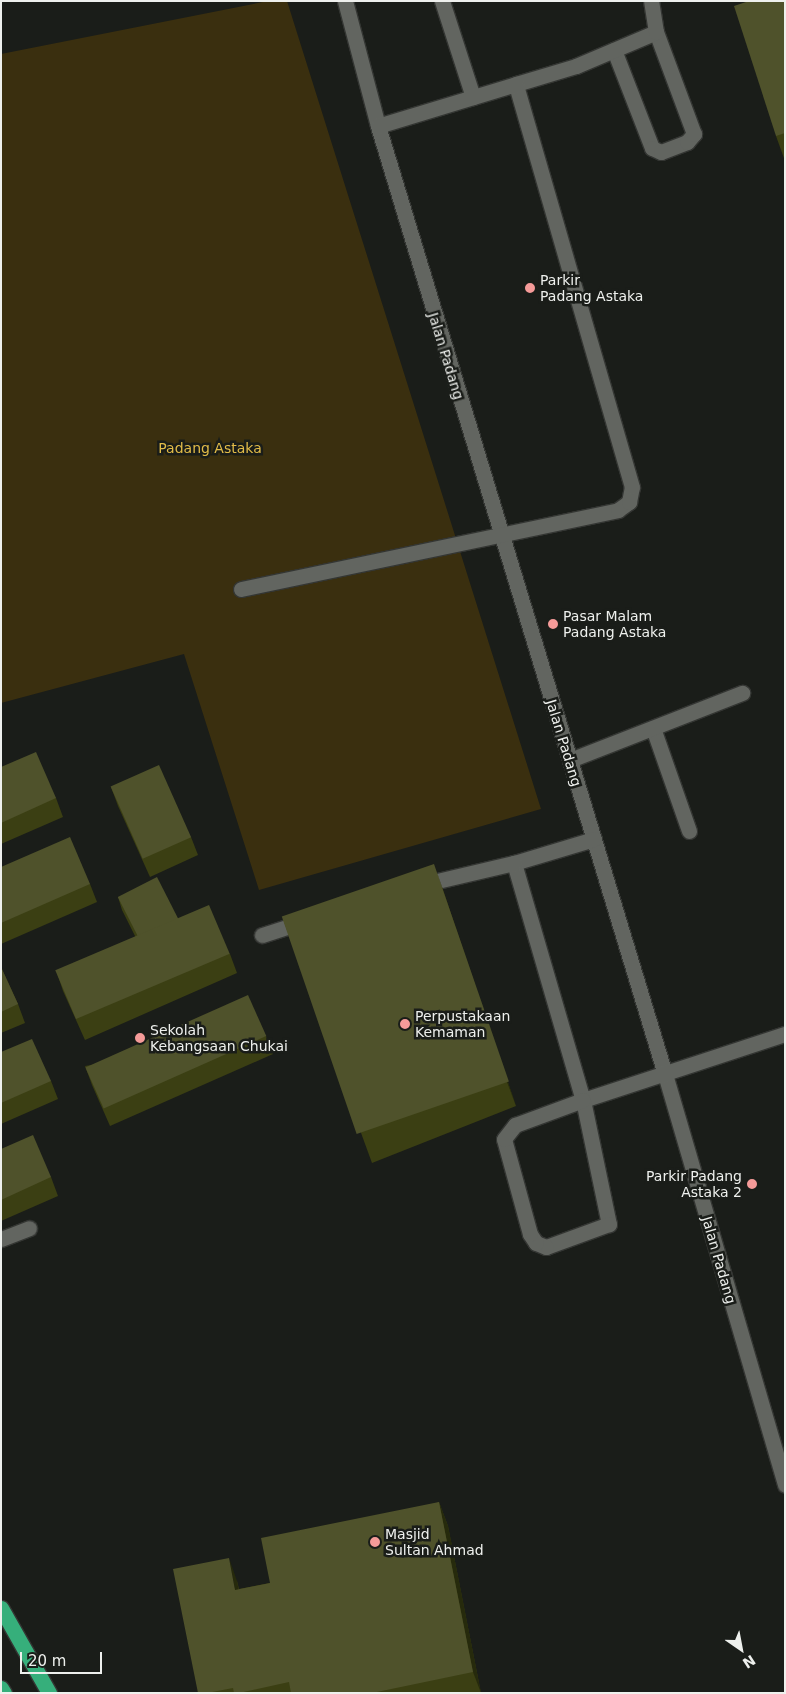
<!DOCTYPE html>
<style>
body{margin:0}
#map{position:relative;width:786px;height:1694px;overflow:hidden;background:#1a1d19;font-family:"DejaVu Sans",sans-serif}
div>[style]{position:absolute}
.green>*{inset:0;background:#3a2f0f}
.roads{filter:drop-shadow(1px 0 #343633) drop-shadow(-1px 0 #343633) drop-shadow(0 1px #343633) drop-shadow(0 -1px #343633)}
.minor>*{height:15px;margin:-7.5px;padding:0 7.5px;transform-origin:7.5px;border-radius:7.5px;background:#626560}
.highway>*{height:15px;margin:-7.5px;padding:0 7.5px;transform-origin:7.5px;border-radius:7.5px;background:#36af7b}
.wall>*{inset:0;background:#3b3f13}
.shaded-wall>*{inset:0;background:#262a0c}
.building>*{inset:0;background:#4f522b;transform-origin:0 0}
.dots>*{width:14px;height:14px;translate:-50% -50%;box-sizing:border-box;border:2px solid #1a1d19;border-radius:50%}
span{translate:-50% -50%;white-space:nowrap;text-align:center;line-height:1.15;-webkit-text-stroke:5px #1a1d19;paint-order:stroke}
.poi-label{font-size:14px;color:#eef0ed}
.left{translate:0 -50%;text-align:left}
.right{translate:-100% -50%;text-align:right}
.street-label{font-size:14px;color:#eef0ed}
.park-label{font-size:14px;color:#e2bc48}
.frame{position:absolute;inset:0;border:2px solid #eef0ed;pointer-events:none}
.north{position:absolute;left:716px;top:1624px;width:50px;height:50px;-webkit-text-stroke:4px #1a1d19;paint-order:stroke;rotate:147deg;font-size:14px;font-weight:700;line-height:20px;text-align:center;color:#eef0ed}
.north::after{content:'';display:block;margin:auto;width:18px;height:22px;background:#eef0ed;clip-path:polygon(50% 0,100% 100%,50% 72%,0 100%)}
.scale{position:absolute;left:20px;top:1652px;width:82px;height:22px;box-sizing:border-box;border:2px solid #eef0ed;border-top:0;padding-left:6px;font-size:15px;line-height:18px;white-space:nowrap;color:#eef0ed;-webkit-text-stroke:4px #1a1d19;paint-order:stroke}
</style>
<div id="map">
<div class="green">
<i style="clip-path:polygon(268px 1px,287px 1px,541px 809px,259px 890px,184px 654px,1px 703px,1px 54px)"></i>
</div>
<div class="roads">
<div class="minor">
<i style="left:345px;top:1px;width:129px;rotate:75.2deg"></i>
<i style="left:378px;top:126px;width:990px;rotate:73.16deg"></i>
<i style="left:665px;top:1074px;width:428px;rotate:73.7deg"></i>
<i style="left:442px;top:1px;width:101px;rotate:72.1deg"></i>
<i style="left:614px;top:50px;width:105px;rotate:68.8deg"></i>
<i style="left:652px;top:148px;width:10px;rotate:24deg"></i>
<i style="left:661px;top:152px;width:28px;rotate:-21deg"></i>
<i style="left:687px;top:142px;width:11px;rotate:-49deg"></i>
<i style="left:694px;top:134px;width:109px;rotate:-110.4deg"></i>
<i style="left:516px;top:84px;width:63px;rotate:-16.7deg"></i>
<i style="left:576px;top:66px;width:87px;rotate:-23deg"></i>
<i style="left:656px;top:32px;width:31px;rotate:-99deg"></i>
<i style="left:241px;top:589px;width:385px;rotate:-11.8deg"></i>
<i style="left:618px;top:510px;width:14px;rotate:-36deg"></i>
<i style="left:629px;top:502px;width:15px;rotate:-79deg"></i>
<i style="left:632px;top:487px;width:419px;rotate:-106.1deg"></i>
<i style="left:516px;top:84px;width:144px;rotate:163.1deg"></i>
<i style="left:653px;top:728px;width:109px;rotate:70.7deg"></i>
<i style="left:570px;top:760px;width:185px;rotate:-21.3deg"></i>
<i style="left:594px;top:839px;width:84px;rotate:163.3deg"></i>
<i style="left:514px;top:863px;width:247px;rotate:73.8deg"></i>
<i style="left:583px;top:1100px;width:213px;rotate:-18.1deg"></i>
<i style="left:420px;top:885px;width:97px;rotate:-13.2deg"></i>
<i style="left:262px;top:935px;width:45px;rotate:-18deg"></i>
<i style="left:583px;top:1100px;width:127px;rotate:78.2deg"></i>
<i style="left:609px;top:1224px;width:67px;rotate:159.9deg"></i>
<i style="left:546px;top:1247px;width:11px;rotate:-158deg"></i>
<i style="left:536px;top:1243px;width:11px;rotate:-124deg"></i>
<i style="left:530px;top:1234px;width:98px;rotate:-105.3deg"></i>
<i style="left:504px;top:1139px;width:18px;rotate:-52deg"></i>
<i style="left:515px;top:1125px;width:72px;rotate:-20.2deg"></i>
<i style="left:1px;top:1239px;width:30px;rotate:-21deg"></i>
</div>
<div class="highway">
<i style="left:1px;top:1608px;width:98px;rotate:60.5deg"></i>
<i style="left:1px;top:1688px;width:6px;rotate:59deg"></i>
</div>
</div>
<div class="wall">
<i style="clip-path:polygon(785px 1px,785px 161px,776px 136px)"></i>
<i style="clip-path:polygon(1px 767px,56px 798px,63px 817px,1px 844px)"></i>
<i style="clip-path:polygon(111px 787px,191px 837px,198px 855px,150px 877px,118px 806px)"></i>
<i style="clip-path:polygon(1px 867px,90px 884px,97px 902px,1px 944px)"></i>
<i style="clip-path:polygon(442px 887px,516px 1106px,372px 1163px,283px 919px)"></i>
<i style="clip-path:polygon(118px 897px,178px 919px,230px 954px,237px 973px,85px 1040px,63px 991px,57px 973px,136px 938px,122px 910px)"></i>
<i style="clip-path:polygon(1px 967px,18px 1004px,25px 1023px,1px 1033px)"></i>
<i style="clip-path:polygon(266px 1036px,273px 1054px,110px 1126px,92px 1085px,85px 1066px)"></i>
<i style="clip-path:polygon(1px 1052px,51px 1081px,58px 1099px,1px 1124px)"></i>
<i style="clip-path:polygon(1px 1149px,51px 1177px,58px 1196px,1px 1221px)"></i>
<i style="clip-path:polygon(439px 1502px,448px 1526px,481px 1693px,198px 1693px,237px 1581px,239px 1589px,270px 1583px)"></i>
</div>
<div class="shaded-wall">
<i style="clip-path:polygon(434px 864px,442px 887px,516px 1106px,507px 1082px)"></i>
<i style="clip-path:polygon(439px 1502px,448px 1526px,481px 1693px,473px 1672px)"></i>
<i style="clip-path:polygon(229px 1558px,237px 1581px,243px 1613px,235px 1590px)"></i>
</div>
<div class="building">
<i style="clip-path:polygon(749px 1px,785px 1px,785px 133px,776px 136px,734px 6px)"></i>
<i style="clip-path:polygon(36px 752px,56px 798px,1px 823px,1px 767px)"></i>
<i style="left:159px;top:765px;width:79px;height:53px;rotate:66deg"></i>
<i style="clip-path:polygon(70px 837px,90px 884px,1px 923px,1px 867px)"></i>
<i style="left:434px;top:864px;width:230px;height:161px;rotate:71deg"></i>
<i style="left:157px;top:877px;width:47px;height:44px;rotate:63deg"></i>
<i style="left:209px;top:905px;width:53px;height:167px;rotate:67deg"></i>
<i style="clip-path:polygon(1px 967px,18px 1004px,1px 1012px)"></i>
<i style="left:248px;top:995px;width:45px;height:178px;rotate:66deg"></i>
<i style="clip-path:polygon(32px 1039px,51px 1081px,1px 1103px,1px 1052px)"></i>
<i style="clip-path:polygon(33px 1135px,51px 1177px,1px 1200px,1px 1149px)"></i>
<i style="clip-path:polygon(439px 1502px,473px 1672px,372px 1693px,291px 1693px,289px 1682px,239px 1693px,234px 1693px,233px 1688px,207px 1693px,198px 1693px,173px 1569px,229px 1558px,235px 1590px,270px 1583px,261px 1538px)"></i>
</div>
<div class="dots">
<i style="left:530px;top:288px;background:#f59b99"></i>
<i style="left:553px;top:624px;background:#f59b99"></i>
<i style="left:405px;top:1024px;background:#f59b99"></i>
<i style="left:140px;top:1038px;background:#f59b99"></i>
<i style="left:752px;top:1184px;background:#f59b99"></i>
<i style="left:375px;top:1542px;background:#f59b99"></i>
</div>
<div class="poi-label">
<span class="left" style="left:540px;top:288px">Parkir<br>Padang Astaka</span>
<span class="left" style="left:563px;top:624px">Pasar Malam<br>Padang Astaka</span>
<span class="left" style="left:415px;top:1024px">Perpustakaan<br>Kemaman</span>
<span class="left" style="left:150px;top:1038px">Sekolah<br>Kebangsaan Chukai</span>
<span class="right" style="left:742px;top:1184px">Parkir Padang<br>Astaka 2</span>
<span class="left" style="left:385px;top:1542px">Masjid<br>Sultan Ahmad</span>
</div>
<div class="street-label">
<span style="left:446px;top:356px;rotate:73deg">Jalan Padang</span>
<span style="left:564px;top:743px;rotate:73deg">Jalan Padang</span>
<span style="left:719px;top:1260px;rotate:74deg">Jalan Padang</span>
</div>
<div class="park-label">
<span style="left:210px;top:448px">Padang Astaka</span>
</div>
<div class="frame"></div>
<div class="north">N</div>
<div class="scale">20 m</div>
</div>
